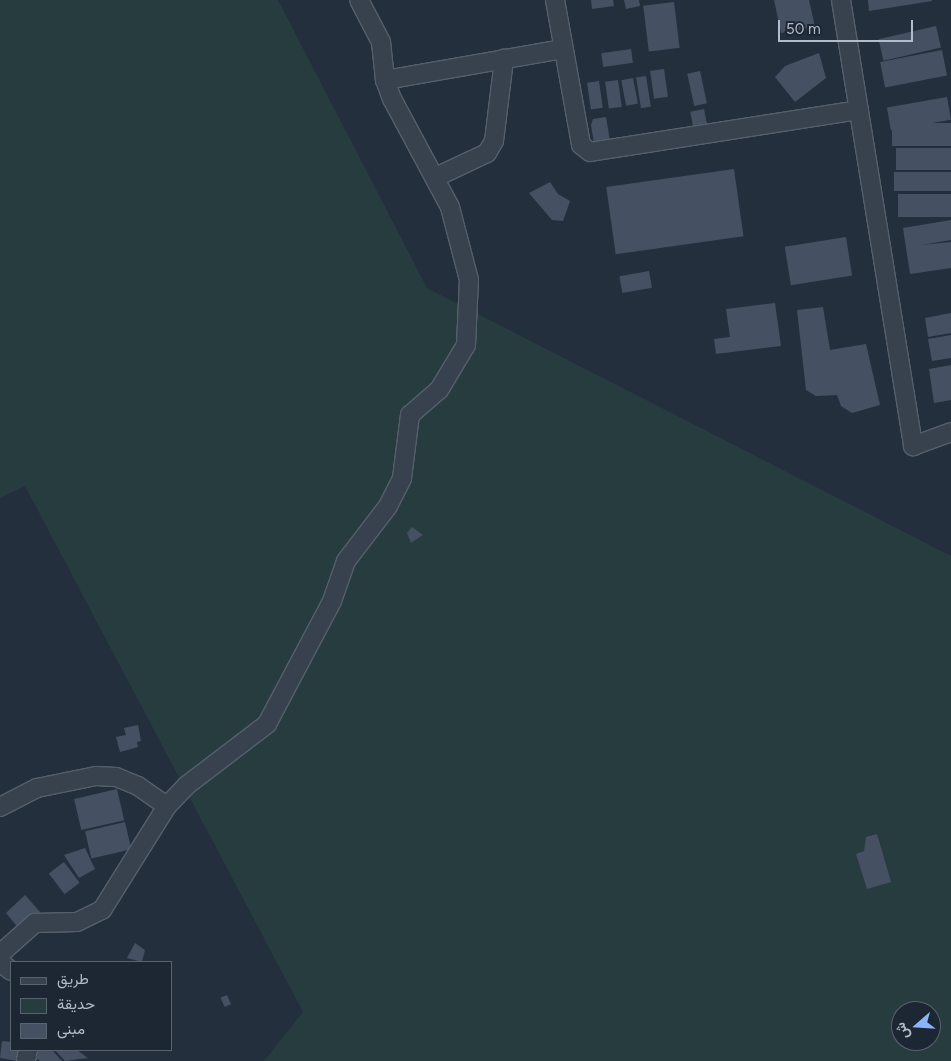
<!DOCTYPE html>
<meta charset="utf-8">
<style>
body{margin:0}
#map{position:relative;width:951px;height:1061px;overflow:hidden;background:#242f3e;font-family:Figtree,Vazirmatn,sans-serif}
div>[style]{position:absolute}
.green>*{inset:0;background:#263c3f}
.building>*{inset:0;background:#455162;transform-origin:0 0}
.roads{filter:drop-shadow(1px 0 #565f6c) drop-shadow(-1px 0 #565f6c) drop-shadow(0 1px #565f6c) drop-shadow(0 -1px #565f6c)}
.minor>*{height:18px;margin:-9px;padding:0 9px;transform-origin:9px;border-radius:9px;background:#38414e}
span{translate:-50% -50%;white-space:nowrap;text-align:center;line-height:1.15;-webkit-text-stroke:4px #1d2633;paint-order:stroke}
.legend{position:absolute;left:10px;top:961px;width:162px;height:90px;box-sizing:border-box;background:#1d2633;border:1px solid #59626f;margin:0;padding:6px 9px;list-style:none;font-size:15px;color:#b4bcc9}
.legend li{display:flex;align-items:center;gap:10px;height:25px}
.legend b{width:25px;border:1px solid #59626f}
.north{position:absolute;left:891px;top:1001px;width:50px;height:50px;box-sizing:border-box;background:#1d2633;border:1px solid #59626f;border-radius:50%;rotate:251deg;font-size:14px;font-weight:700;line-height:20px;text-align:center;color:#b4bcc9}
.north::after{content:'';display:block;margin:auto;width:18px;height:22px;background:#8ab4f8;clip-path:polygon(50% 0,100% 100%,50% 72%,0 100%)}
.scale{position:absolute;left:778px;top:20px;width:135px;height:22px;box-sizing:border-box;border:2px solid #b4bcc9;border-top:0;padding-left:6px;font-size:15px;line-height:18px;white-space:nowrap;color:#b4bcc9;-webkit-text-stroke:4px #1d2633;paint-order:stroke}
</style>
<div id="map">
<div class="green">
<i style="clip-path:polygon(evenodd,0 0,278px 0,427px 288px,951px 556px,951px 1061px,264px 1061px,303px 1012px,25px 486px,0 498px,0 0,901px 1011px,931px 1011px,931px 1041px,901px 1041px,901px 1011px)"></i>
</div>
<div class="building">
<i style="clip-path:polygon(591px 0,613px 0,614px 6px,592px 9px)"></i>
<i style="clip-path:polygon(624px 0,639px 0,640px 6px,626px 9px)"></i>
<i style="clip-path:polygon(774px 0,809px 0,815px 27px,781px 33px)"></i>
<i style="clip-path:polygon(868px 0,932px 0,932px 1px,869px 11px)"></i>
<i style="left:674px;top:2px;width:46px;height:31px;rotate:83deg"></i>
<i style="left:936px;top:26px;width:22px;height:59px;rotate:77deg"></i>
<i style="left:631px;top:49px;width:14px;height:30px;rotate:82deg"></i>
<i style="left:942px;top:50px;width:26px;height:63px;rotate:79deg"></i>
<i style="clip-path:polygon(819px 53px,826px 78px,795px 102px,775px 77px,785px 66px)"></i>
<i style="left:664px;top:69px;width:28px;height:14px;rotate:82deg"></i>
<i style="left:700px;top:71px;width:33px;height:13px;rotate:78deg"></i>
<i style="left:646px;top:76px;width:31px;height:10px;rotate:81deg"></i>
<i style="left:633px;top:78px;width:26px;height:12px;rotate:79deg"></i>
<i style="left:618px;top:80px;width:27px;height:13px;rotate:82deg"></i>
<i style="left:599px;top:81px;width:27px;height:12px;rotate:82deg"></i>
<i style="left:947px;top:97px;width:23px;height:61px;rotate:80deg"></i>
<i style="left:704px;top:109px;width:21px;height:14px;rotate:79deg"></i>
<i style="clip-path:polygon(606px 117px,611px 147px,595px 149px,591px 125px,593px 119px)"></i>
<i style="left:951px;top:123px;width:23px;height:59px;rotate:90deg"></i>
<i style="left:951px;top:148px;width:22px;height:55px;rotate:90deg"></i>
<i style="left:734px;top:169px;width:68px;height:129px;rotate:82deg"></i>
<i style="left:951px;top:172px;width:19px;height:57px;rotate:90deg"></i>
<i style="clip-path:polygon(550px 182px,558px 194px,570px 201px,563px 221px,552px 220px,529px 193px)"></i>
<i style="left:951px;top:194px;width:23px;height:53px;rotate:90deg"></i>
<i style="clip-path:polygon(951px 220px,951px 240px,921px 245px,951px 242px,951px 268px,910px 274px,903px 228px)"></i>
<i style="left:846px;top:237px;width:39px;height:62px;rotate:81deg"></i>
<i style="left:649px;top:271px;width:17px;height:30px;rotate:80deg"></i>
<i style="clip-path:polygon(775px 303px,781px 346px,716px 354px,714px 339px,730px 337px,726px 309px)"></i>
<i style="clip-path:polygon(823px 307px,830px 350px,866px 344px,880px 405px,852px 413px,841px 406px,837px 395px,816px 396px,806px 390px,797px 310px)"></i>
<i style="clip-path:polygon(951px 313px,951px 333px,928px 337px,925px 318px)"></i>
<i style="clip-path:polygon(951px 335px,951px 358px,932px 361px,928px 339px)"></i>
<i style="clip-path:polygon(951px 365px,951px 400px,934px 403px,929px 369px)"></i>
<i style="clip-path:polygon(412px 527px,423px 535px,411px 543px,407px 533px)"></i>
<i style="clip-path:polygon(138px 725px,141px 741px,137px 742px,138px 747px,120px 752px,116px 737px,126px 735px,124px 728px)"></i>
<i style="left:117px;top:789px;width:32px;height:44px;rotate:77deg"></i>
<i style="left:125px;top:822px;width:28px;height:41px;rotate:77deg"></i>
<i style="clip-path:polygon(877px 834px,891px 882px,867px 889px,856px 854px,864px 851px,866px 837px)"></i>
<i style="clip-path:polygon(85px 848px,95px 869px,79px 878px,64px 855px)"></i>
<i style="left:64px;top:862px;width:26px;height:19px;rotate:53deg"></i>
<i style="clip-path:polygon(25px 895px,41px 913px,19px 929px,6px 913px)"></i>
<i style="clip-path:polygon(135px 943px,145px 950px,142px 962px,127px 958px)"></i>
<i style="left:227px;top:995px;width:10px;height:7px;rotate:66deg"></i>
<i style="clip-path:polygon(2px 1041px,11px 1042px,11px 1050px,23px 1050px,18px 1061px,0 1058px)"></i>
<i style="clip-path:polygon(33px 1050px,52px 1050px,62px 1061px,40px 1061px,32px 1055px)"></i>
<i style="clip-path:polygon(55px 1050px,77px 1050px,88px 1058px,65px 1061px)"></i>
</div>
<div class="roads">
<div class="minor">
<i style="left:555px;top:0;width:147px;rotate:79.8deg"></i>
<i style="left:581px;top:145px;width:11px;rotate:38deg"></i>
<i style="left:590px;top:152px;width:272px;rotate:-8.9deg"></i>
<i style="left:841px;top:0;width:452px;rotate:80.8deg"></i>
<i style="left:913px;top:446px;width:40px;rotate:-20.2deg"></i>
<i style="left:385px;top:80px;width:181px;rotate:-9.9deg"></i>
<i style="left:436px;top:177px;width:56px;rotate:-25.2deg"></i>
<i style="left:487px;top:153px;width:14px;rotate:-60deg"></i>
<i style="left:494px;top:141px;width:83px;rotate:-83deg"></i>
<i style="left:0;top:807px;width:42px;rotate:-27.2deg"></i>
<i style="left:37px;top:788px;width:60px;rotate:-11.5deg"></i>
<i style="left:96px;top:776px;width:20px;rotate:3deg"></i>
<i style="left:116px;top:777px;width:24px;rotate:22deg"></i>
<i style="left:138px;top:786px;width:35px;rotate:35deg"></i>
<i style="left:0;top:954px;width:47px;rotate:-41.5deg"></i>
<i style="left:35px;top:923px;width:42px;rotate:-1.4deg"></i>
<i style="left:77px;top:922px;width:28px;rotate:-26deg"></i>
<i style="left:102px;top:910px;width:123px;rotate:-58deg"></i>
<i style="left:167px;top:806px;width:28px;rotate:-46deg"></i>
<i style="left:186px;top:786px;width:102px;rotate:-37.4deg"></i>
<i style="left:267px;top:724px;width:139px;rotate:-62.1deg"></i>
<i style="left:332px;top:601px;width:42px;rotate:-70.7deg"></i>
<i style="left:346px;top:561px;width:69px;rotate:-52.6deg"></i>
<i style="left:388px;top:506px;width:31px;rotate:-63deg"></i>
<i style="left:402px;top:478px;width:64px;rotate:-82.8deg"></i>
<i style="left:410px;top:415px;width:38px;rotate:-41deg"></i>
<i style="left:439px;top:390px;width:52px;rotate:-59deg"></i>
<i style="left:466px;top:345px;width:65px;rotate:-87.4deg"></i>
<i style="left:469px;top:280px;width:75px;rotate:-104.6deg"></i>
<i style="left:450px;top:207px;width:123px;rotate:-118.2deg"></i>
<i style="left:392px;top:99px;width:20px;rotate:-110deg"></i>
<i style="left:385px;top:80px;width:38px;rotate:-96deg"></i>
<i style="left:381px;top:42px;width:47px;rotate:-117.6deg"></i>
<i style="left:0;top:962px;width:14px;rotate:39deg"></i>
<i style="left:26px;top:1061px;width:11px;rotate:-80deg"></i>
</div>
</div>
<ul class="legend">
<li><b style="height:6px;background:#38414e"></b>طريق</li>
<li><b style="height:14px;background:#263c3f"></b>حديقة</li>
<li><b style="height:14px;background:#455162"></b>مبنى</li>
</ul>
<div class="north">ش</div>
<div class="scale">50 m</div>
</div>
